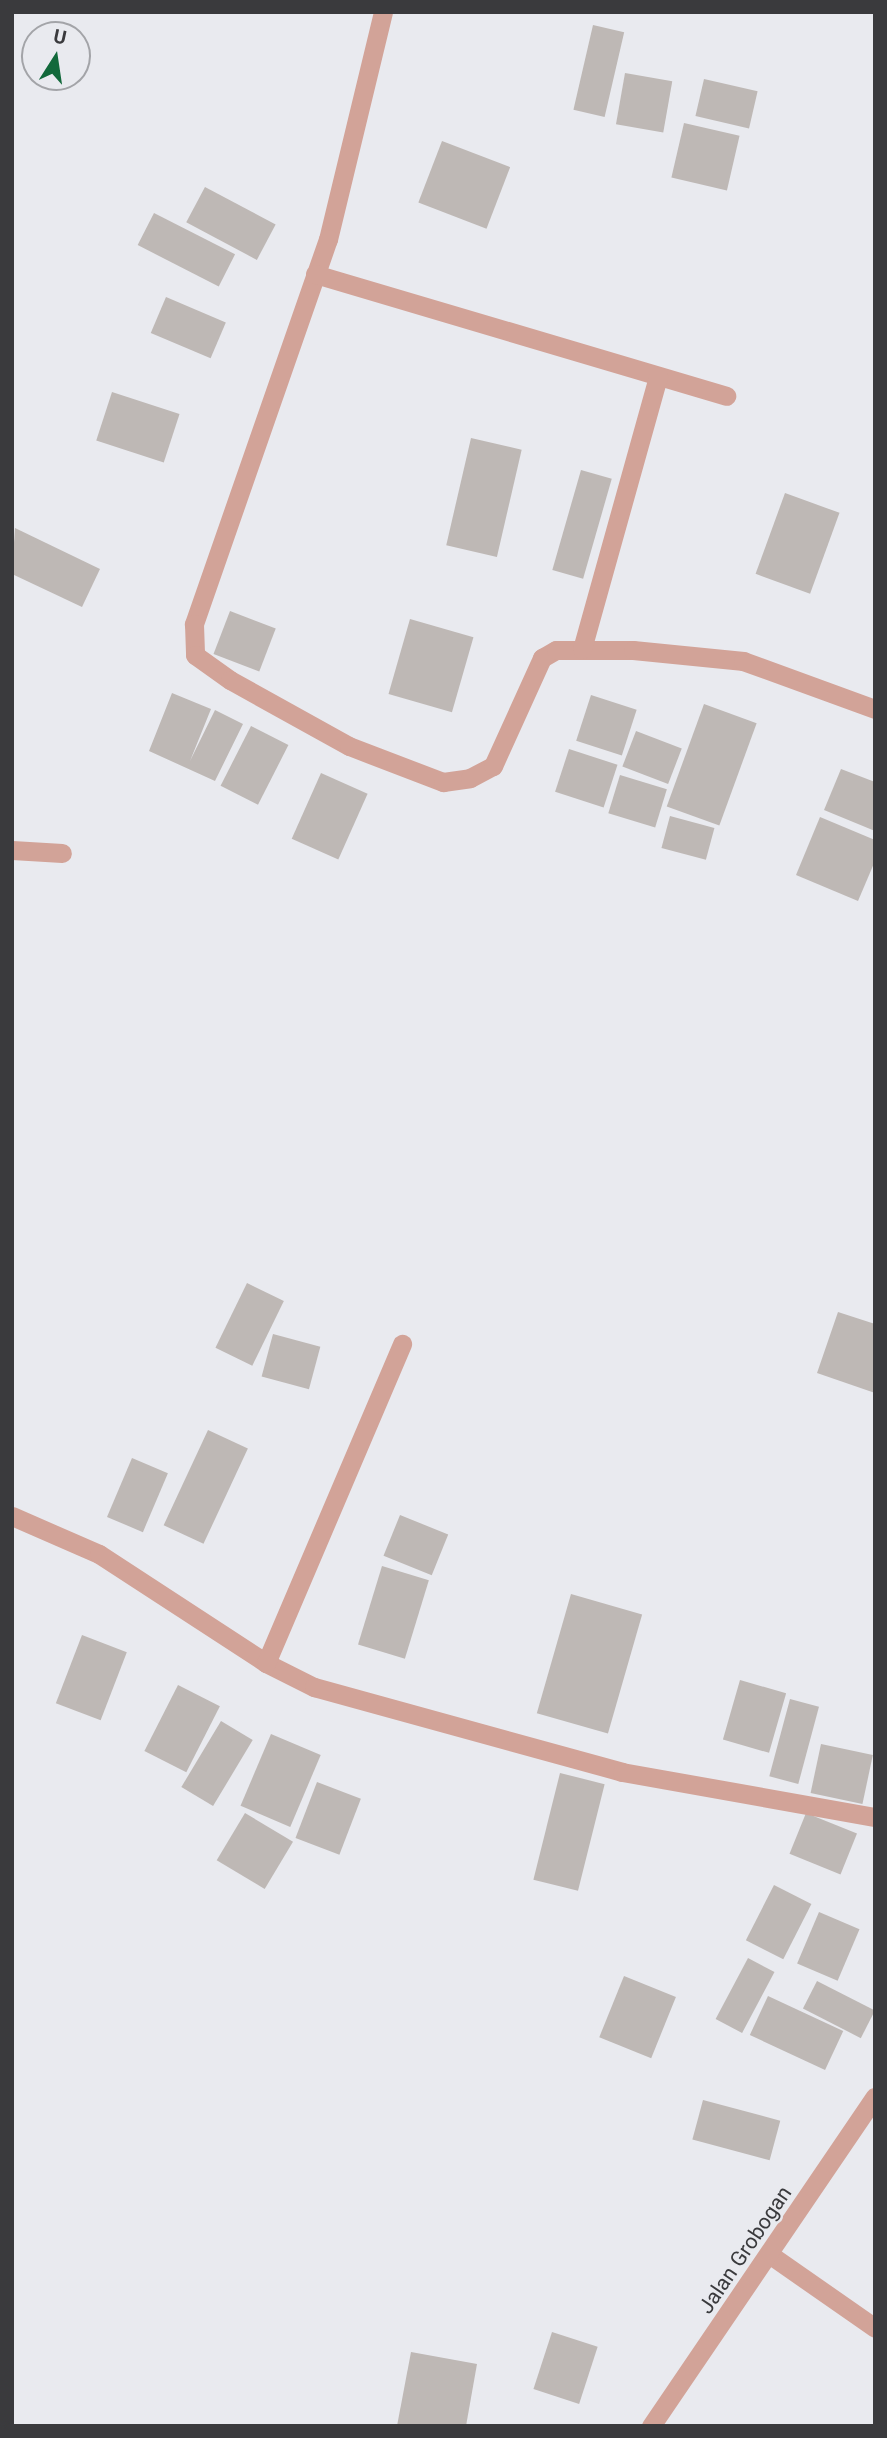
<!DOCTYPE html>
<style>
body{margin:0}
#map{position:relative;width:887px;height:2438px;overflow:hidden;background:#e9eaef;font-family:Roboto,sans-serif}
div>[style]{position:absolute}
.building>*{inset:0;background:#beb8b5;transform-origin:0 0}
.minor>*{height:19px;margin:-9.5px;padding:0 9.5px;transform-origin:9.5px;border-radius:9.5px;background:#d2a398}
span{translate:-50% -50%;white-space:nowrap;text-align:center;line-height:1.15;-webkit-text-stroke:5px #e9eaef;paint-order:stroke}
.street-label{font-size:21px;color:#3a3a3d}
.frame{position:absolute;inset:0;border:14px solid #3a3a3d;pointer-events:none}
.north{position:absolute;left:21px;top:21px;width:70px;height:70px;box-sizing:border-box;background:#e9eaef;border:2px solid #a3a4a8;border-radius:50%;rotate:12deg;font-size:19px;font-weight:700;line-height:28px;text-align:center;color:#3a3a3d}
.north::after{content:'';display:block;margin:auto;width:24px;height:32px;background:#12693b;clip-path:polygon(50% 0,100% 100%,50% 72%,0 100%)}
</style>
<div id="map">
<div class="building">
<i style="left:593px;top:25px;width:32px;height:87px;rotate:13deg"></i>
<i style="left:625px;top:73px;width:48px;height:52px;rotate:10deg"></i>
<i style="left:704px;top:79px;width:55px;height:38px;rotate:13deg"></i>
<i style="left:684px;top:123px;width:57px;height:56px;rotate:13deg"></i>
<i style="left:442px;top:141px;width:73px;height:66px;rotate:21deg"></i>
<i style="left:205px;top:187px;width:80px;height:40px;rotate:28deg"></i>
<i style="left:154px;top:213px;width:91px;height:36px;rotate:27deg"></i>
<i style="left:166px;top:297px;width:65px;height:39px;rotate:23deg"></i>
<i style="left:112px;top:392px;width:71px;height:51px;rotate:18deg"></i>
<i style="left:471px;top:438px;width:52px;height:110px;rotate:13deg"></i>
<i style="left:581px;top:470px;width:32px;height:104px;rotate:16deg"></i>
<i style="left:785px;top:493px;width:58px;height:86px;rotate:20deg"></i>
<i style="clip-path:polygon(15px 528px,100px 569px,82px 607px,12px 574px)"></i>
<i style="left:230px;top:611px;width:49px;height:46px;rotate:21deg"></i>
<i style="left:410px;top:619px;width:66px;height:78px;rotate:16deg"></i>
<i style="clip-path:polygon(172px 693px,211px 709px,190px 761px,215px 710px,243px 724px,215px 781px,149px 751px)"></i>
<i style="left:591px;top:695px;width:48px;height:48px;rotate:18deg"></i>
<i style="left:704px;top:704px;width:56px;height:109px;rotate:20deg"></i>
<i style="left:251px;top:726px;width:42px;height:67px;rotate:27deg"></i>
<i style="left:636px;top:731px;width:49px;height:38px;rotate:21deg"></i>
<i style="left:569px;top:749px;width:51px;height:45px;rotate:18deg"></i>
<i style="clip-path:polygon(841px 769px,875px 782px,875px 831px,824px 810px)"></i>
<i style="left:321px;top:773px;width:51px;height:72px;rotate:24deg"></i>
<i style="left:620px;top:775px;width:49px;height:40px;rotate:17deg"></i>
<i style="left:670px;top:816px;width:46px;height:33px;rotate:15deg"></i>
<i style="clip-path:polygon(820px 817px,875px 840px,875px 861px,858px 901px,796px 875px)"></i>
<i style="left:247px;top:1283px;width:41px;height:72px;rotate:26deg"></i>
<i style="clip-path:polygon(838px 1312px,875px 1324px,875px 1393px,817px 1373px)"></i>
<i style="left:273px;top:1334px;width:49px;height:44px;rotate:15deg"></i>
<i style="left:208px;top:1430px;width:44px;height:105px;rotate:25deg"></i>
<i style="left:132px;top:1458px;width:39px;height:64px;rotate:23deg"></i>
<i style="left:400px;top:1515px;width:52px;height:44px;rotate:22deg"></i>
<i style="left:382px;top:1566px;width:49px;height:82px;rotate:17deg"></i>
<i style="left:571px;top:1594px;width:74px;height:124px;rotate:16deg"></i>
<i style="left:82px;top:1635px;width:48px;height:73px;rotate:21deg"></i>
<i style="left:740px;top:1680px;width:48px;height:62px;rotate:16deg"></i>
<i style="left:178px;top:1685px;width:47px;height:74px;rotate:27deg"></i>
<i style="left:790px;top:1699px;width:30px;height:80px;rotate:15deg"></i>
<i style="left:221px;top:1721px;width:37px;height:77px;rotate:31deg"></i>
<i style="left:271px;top:1734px;width:54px;height:78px;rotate:23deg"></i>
<i style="left:821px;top:1744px;width:53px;height:50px;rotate:12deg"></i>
<i style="left:560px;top:1773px;width:46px;height:110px;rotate:14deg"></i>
<i style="left:317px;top:1782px;width:47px;height:60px;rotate:21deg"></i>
<i style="left:245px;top:1813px;width:56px;height:55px;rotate:31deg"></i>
<i style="left:806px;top:1813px;width:55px;height:44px;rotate:22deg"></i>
<i style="left:774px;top:1885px;width:42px;height:62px;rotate:27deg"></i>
<i style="left:819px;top:1912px;width:44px;height:56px;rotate:23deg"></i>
<i style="left:748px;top:1958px;width:30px;height:69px;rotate:28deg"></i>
<i style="left:624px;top:1976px;width:56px;height:66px;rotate:22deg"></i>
<i style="left:817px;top:1981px;width:65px;height:31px;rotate:27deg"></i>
<i style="left:768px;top:1996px;width:83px;height:43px;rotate:25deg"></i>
<i style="left:703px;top:2100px;width:80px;height:41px;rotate:15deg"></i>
<i style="left:552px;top:2332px;width:48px;height:60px;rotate:18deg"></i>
<i style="clip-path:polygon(411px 2352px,477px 2364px,466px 2426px,397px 2426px)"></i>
</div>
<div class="minor">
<i style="left:383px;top:12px;width:234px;rotate:103.6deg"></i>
<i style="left:328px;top:239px;width:408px;rotate:109.2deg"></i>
<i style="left:194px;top:624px;width:31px;rotate:88deg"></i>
<i style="left:195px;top:655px;width:43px;rotate:35.5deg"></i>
<i style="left:230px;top:680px;width:136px;rotate:29deg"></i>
<i style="left:349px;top:746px;width:101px;rotate:21deg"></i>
<i style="left:443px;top:782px;width:27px;rotate:-8deg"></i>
<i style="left:470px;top:778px;width:26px;rotate:-28deg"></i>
<i style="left:493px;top:766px;width:119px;rotate:-65.6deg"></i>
<i style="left:542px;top:658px;width:16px;rotate:-30deg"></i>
<i style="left:556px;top:650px;width:77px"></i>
<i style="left:633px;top:650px;width:111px;rotate:5.7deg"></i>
<i style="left:743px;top:661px;width:140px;rotate:20deg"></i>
<i style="left:315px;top:274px;width:429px;rotate:16.5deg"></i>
<i style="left:582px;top:649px;width:283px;rotate:-74.4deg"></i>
<i style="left:12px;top:850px;width:50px;rotate:3.4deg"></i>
<i style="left:12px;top:1516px;width:95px;rotate:23.6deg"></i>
<i style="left:99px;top:1554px;width:199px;rotate:33.1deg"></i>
<i style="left:266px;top:1663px;width:54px;rotate:26.6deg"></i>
<i style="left:314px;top:1687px;width:320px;rotate:15.4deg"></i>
<i style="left:622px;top:1772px;width:257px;rotate:10.1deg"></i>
<i style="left:266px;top:1663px;width:347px;rotate:-66.9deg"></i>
<i style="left:769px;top:2254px;width:129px;rotate:34.9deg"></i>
<i style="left:651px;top:2426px;width:398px;rotate:-55.8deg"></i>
</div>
<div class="street-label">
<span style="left:745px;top:2250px;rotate:-56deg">Jalan Grobogan</span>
</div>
<div class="frame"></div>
<div class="north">U</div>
</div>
